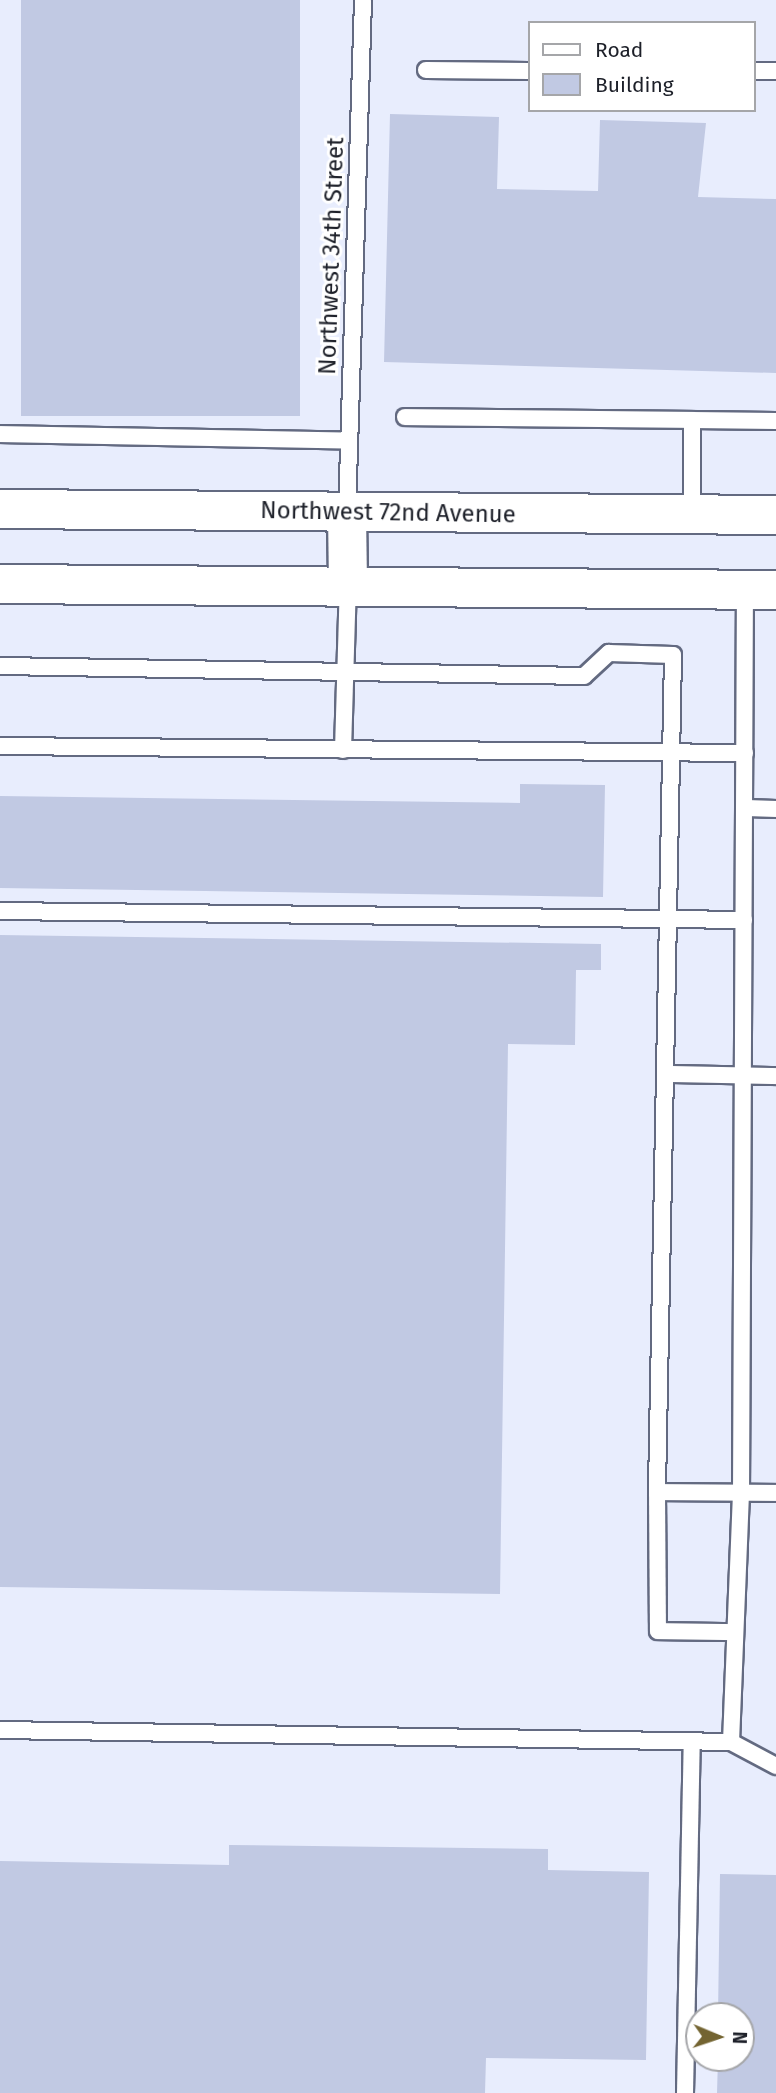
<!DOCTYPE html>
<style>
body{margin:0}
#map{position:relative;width:776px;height:2093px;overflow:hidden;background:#e8edfd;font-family:"Fira Sans",sans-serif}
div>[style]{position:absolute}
.building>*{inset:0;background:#c1c9e3;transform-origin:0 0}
.roads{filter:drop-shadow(2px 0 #636a81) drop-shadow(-2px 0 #636a81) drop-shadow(0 2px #636a81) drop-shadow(0 -2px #636a81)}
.service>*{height:16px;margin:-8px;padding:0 8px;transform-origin:8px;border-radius:8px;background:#fff}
.secondary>*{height:38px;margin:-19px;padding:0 19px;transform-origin:19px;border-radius:19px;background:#fff}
span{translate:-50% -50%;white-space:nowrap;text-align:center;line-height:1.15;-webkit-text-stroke:6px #fff;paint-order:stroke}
.street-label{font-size:24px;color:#1d2029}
.legend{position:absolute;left:528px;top:21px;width:228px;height:91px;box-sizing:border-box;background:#fff;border:2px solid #a5a6a9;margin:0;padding:9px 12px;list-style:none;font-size:21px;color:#1d2029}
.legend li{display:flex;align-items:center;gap:14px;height:35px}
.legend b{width:35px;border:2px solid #a5a6a9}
.north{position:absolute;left:685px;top:2002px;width:70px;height:70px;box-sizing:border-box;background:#fff;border:2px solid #a5a6a9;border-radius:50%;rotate:92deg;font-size:19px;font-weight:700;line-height:28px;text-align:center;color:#1d2029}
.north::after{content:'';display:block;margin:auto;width:24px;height:32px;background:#736431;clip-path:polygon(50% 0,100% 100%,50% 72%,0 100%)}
</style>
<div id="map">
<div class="building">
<i style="left:21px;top:0;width:279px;height:416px"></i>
<i style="clip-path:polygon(390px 114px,499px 117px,497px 189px,598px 191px,600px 120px,706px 123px,698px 197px,776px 199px,776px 373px,384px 362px)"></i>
<i style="clip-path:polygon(520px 784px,605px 785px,603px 897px,0 888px,0 796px,520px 803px)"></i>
<i style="clip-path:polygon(0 935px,601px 944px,601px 970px,576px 970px,575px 1045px,508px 1044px,500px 1594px,0 1587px)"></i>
<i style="clip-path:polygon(229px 1845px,548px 1849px,548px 1870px,649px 1872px,646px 2060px,486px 2058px,485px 2093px,0 2093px,0 1861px,229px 1865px)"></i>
<i style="clip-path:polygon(720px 1874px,776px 1875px,776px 2093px,717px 2093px,718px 2058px,741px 2058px,741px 2016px,718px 2016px)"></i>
</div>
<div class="roads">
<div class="service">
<i style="left:426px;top:70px;width:103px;rotate:0.6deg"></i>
<i style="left:753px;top:71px;width:23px"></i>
<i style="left:405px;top:417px;width:287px;rotate:0.6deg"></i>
<i style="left:0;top:434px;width:349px;rotate:1.1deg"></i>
<i style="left:347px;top:513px;width:513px;rotate:-88.21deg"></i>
<i style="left:692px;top:515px;width:95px;rotate:-90deg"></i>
<i style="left:692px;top:420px;width:84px;rotate:0.7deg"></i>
<i style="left:0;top:666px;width:584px;rotate:0.98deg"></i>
<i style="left:584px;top:676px;width:34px;rotate:-43deg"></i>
<i style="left:609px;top:653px;width:64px;rotate:1.8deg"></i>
<i style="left:673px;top:655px;width:837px;rotate:91.1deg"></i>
<i style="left:657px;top:1492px;width:119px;rotate:0.5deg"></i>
<i style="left:0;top:746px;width:745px;rotate:0.54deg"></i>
<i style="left:343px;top:750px;width:164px;rotate:-88.3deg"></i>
<i style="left:747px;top:808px;width:29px;rotate:2deg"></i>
<i style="left:0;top:911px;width:744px;rotate:0.69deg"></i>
<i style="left:667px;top:1074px;width:109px;rotate:1.1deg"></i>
<i style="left:657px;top:1492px;width:139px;rotate:89.6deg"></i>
<i style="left:658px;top:1631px;width:76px;rotate:0.8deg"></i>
<i style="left:0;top:1730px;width:731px;rotate:0.94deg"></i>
<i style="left:731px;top:1742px;width:246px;rotate:-87.7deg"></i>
<i style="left:741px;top:1496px;width:907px;rotate:-89.75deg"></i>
<i style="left:731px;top:1742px;width:51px;rotate:28.1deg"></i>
<i style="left:685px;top:2093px;width:352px;rotate:-88.9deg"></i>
</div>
<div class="secondary">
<i style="left:0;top:509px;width:776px;rotate:0.44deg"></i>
<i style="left:347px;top:513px;width:73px;rotate:89.2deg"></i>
<i style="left:0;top:584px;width:776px;rotate:0.44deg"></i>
</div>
</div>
<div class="street-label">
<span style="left:332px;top:256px;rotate:-88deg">Northwest 34th Street</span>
<span style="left:388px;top:513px;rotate:1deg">Northwest 72nd Avenue</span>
</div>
<ul class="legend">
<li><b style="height:9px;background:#fff"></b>Road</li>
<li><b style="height:19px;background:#c1c9e3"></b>Building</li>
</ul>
<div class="north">N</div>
</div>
